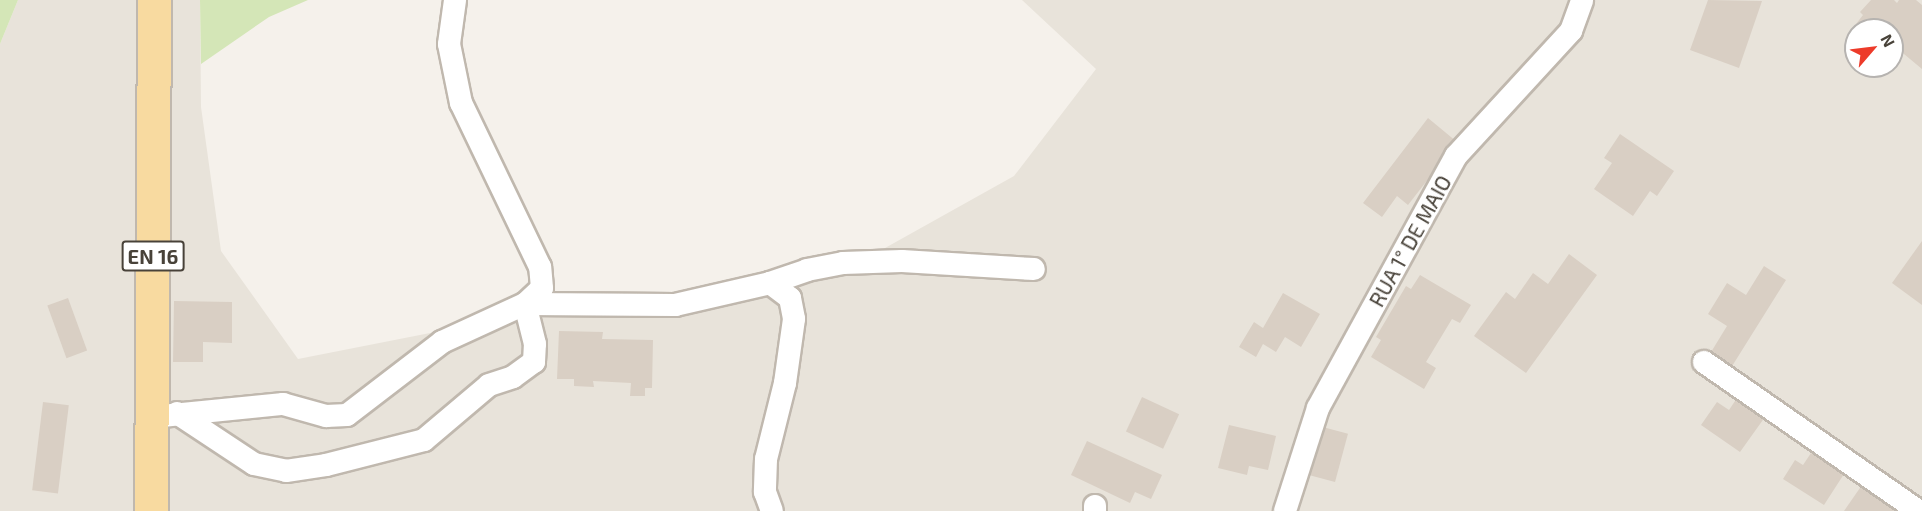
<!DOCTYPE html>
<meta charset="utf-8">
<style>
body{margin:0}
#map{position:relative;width:1922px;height:511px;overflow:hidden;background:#f5f1eb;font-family:"Exo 2",sans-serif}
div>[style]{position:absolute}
.residential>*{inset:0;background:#e8e3da}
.green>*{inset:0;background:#d4e6b7}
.building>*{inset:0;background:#d9cfc4;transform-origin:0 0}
.roads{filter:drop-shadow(2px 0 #c0b8ae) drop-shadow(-2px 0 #c0b8ae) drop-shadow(0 2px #c0b8ae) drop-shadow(0 -2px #c0b8ae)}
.minor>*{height:22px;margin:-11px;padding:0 11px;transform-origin:11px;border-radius:11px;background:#fff}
.primary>*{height:33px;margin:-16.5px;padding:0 16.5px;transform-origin:16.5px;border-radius:16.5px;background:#f8daa0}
span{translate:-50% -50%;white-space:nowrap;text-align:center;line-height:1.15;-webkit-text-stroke:4.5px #fff;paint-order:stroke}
.shield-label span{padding:2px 4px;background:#fff;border:2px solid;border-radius:4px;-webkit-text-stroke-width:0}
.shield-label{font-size:20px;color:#484239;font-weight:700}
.street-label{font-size:21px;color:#484239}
.north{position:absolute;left:1844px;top:18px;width:60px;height:60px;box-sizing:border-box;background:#fff;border:2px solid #b6b3b0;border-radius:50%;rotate:62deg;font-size:16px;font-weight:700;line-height:24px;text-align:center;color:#484239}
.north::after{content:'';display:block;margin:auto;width:21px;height:27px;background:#ed3b2a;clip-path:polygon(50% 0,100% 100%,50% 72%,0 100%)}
</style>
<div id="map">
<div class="residential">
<i style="clip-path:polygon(evenodd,18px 0,200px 0,201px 107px,221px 251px,298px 359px,537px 312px,678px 310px,860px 262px,1014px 176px,1096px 69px,1022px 0,1922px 0,1922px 511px,0 511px,0 44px,18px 0,1856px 30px,1892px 30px,1892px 66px,1856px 66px,1856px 30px)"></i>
</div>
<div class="green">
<i style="clip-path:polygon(0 0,18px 0,0 44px)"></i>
<i style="clip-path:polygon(200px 0,308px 0,269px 17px,201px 64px)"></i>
</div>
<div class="building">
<i style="clip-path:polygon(1708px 0,1762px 1px,1739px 68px,1690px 50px)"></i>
<i style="clip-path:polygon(1871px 0,1894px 0,1897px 3px,1899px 0,1916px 0,1922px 5px,1922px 69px,1892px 44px,1892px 30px,1863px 30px,1856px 24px,1863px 15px,1860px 12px)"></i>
<i style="clip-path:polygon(1428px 118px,1457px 142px,1408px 205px,1397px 196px,1382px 217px,1363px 203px)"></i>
<i style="clip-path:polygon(1620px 134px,1674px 171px,1657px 196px,1650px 191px,1633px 216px,1594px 189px,1612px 163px,1604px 158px)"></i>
<i style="clip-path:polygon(1922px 241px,1922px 305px,1892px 283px)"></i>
<i style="clip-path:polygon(1569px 254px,1597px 275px,1526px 373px,1474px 336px,1506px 292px,1515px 299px,1533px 273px,1548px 284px)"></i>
<i style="clip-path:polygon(1764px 266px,1786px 280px,1729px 371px,1708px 357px,1727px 326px,1708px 314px,1727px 283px,1746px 295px)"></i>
<i style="clip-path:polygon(1420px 275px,1471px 305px,1460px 323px,1452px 319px,1426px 362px,1436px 368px,1424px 389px,1371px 357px,1381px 340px,1376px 337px,1406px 286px,1411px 289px)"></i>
<i style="clip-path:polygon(1283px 293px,1320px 314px,1301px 347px,1285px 337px,1276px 352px,1263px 344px,1256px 357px,1239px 347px,1254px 322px,1263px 328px)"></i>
<i style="left:68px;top:298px;width:56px;height:22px;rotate:70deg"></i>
<i style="clip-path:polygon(174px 301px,232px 302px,232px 343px,203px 342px,203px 362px,173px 362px)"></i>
<i style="clip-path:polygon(559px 331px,603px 332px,602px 339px,653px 340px,652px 388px,645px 388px,645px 396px,630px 396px,631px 383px,593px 381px,594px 387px,574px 386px,574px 379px,557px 379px)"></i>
<i style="left:1142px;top:397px;width:41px;height:38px;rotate:25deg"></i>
<i style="clip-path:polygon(1737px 398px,1765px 417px,1740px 452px,1701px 425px,1717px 402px,1729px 410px)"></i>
<i style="left:43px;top:402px;width:26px;height:89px;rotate:7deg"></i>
<i style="clip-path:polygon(1229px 425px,1276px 436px,1268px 470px,1249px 466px,1247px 475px,1218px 468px)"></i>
<i style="left:1319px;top:426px;width:30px;height:50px;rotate:15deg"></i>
<i style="clip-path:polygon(1087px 441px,1162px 475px,1151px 499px,1135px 492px,1130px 503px,1071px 475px)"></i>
<i style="clip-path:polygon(1811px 453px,1844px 474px,1824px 505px,1783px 479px,1795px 460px,1803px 465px)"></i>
<i style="clip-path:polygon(1862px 485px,1898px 509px,1897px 511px,1844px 511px)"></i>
</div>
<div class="roads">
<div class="minor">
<i style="left:770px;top:283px;width:25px;rotate:37deg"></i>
<i style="left:790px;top:298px;width:21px;rotate:79deg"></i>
<i style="left:794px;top:319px;width:65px;rotate:98deg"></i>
<i style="left:785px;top:383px;width:78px;rotate:104deg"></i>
<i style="left:766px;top:459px;width:33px;rotate:92deg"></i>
<i style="left:765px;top:492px;width:20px;rotate:70deg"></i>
<i style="left:1704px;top:362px;width:261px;rotate:34.8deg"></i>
<i style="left:177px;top:413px;width:92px;rotate:33.5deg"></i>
<i style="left:254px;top:464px;width:33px;rotate:12deg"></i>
<i style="left:286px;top:471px;width:40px;rotate:-8.5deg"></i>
<i style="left:326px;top:465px;width:101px;rotate:-14.3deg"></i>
<i style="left:424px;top:440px;width:85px;rotate:-40.2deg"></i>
<i style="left:489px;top:385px;width:25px;rotate:-18deg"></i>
<i style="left:513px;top:377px;width:26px;rotate:-36deg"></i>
<i style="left:534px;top:362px;width:18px;rotate:-87deg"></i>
<i style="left:535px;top:344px;width:41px;rotate:-104deg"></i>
<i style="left:525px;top:304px;width:23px;rotate:-43deg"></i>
<i style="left:542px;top:288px;width:21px;rotate:-95deg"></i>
<i style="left:540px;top:267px;width:182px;rotate:-115.7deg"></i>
<i style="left:461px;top:103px;width:60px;rotate:-101.5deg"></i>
<i style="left:449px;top:44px;width:44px;rotate:-82.2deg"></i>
<i style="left:152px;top:417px;width:132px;rotate:-5.7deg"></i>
<i style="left:283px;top:404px;width:45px;rotate:15.6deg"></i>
<i style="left:326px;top:416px;width:21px;rotate:-3deg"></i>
<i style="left:347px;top:415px;width:120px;rotate:-37.5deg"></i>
<i style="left:442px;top:342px;width:91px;rotate:-24.6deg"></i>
<i style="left:525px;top:304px;width:150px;rotate:0.4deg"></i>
<i style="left:675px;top:305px;width:98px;rotate:-13deg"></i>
<i style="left:770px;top:283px;width:39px;rotate:-19deg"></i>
<i style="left:807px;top:270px;width:37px;rotate:-11deg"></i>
<i style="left:843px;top:263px;width:59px;rotate:-1.9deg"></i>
<i style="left:902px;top:261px;width:132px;rotate:3.5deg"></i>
<i style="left:1095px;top:511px;width:5px;rotate:-90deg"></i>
<i style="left:1285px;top:511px;width:108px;rotate:-72.2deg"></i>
<i style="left:1318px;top:408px;width:287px;rotate:-61.3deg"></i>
<i style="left:1456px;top:156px;width:170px;rotate:-47.4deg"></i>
<i style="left:1571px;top:31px;width:33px;rotate:-70deg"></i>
</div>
<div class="primary">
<i style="left:151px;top:511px;width:511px;rotate:-89.66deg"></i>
</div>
</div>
<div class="shield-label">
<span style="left:153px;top:256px">EN 16</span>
</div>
<div class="street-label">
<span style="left:1410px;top:241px;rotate:-61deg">RUA 1° DE MAIO</span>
</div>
<div class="north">N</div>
</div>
